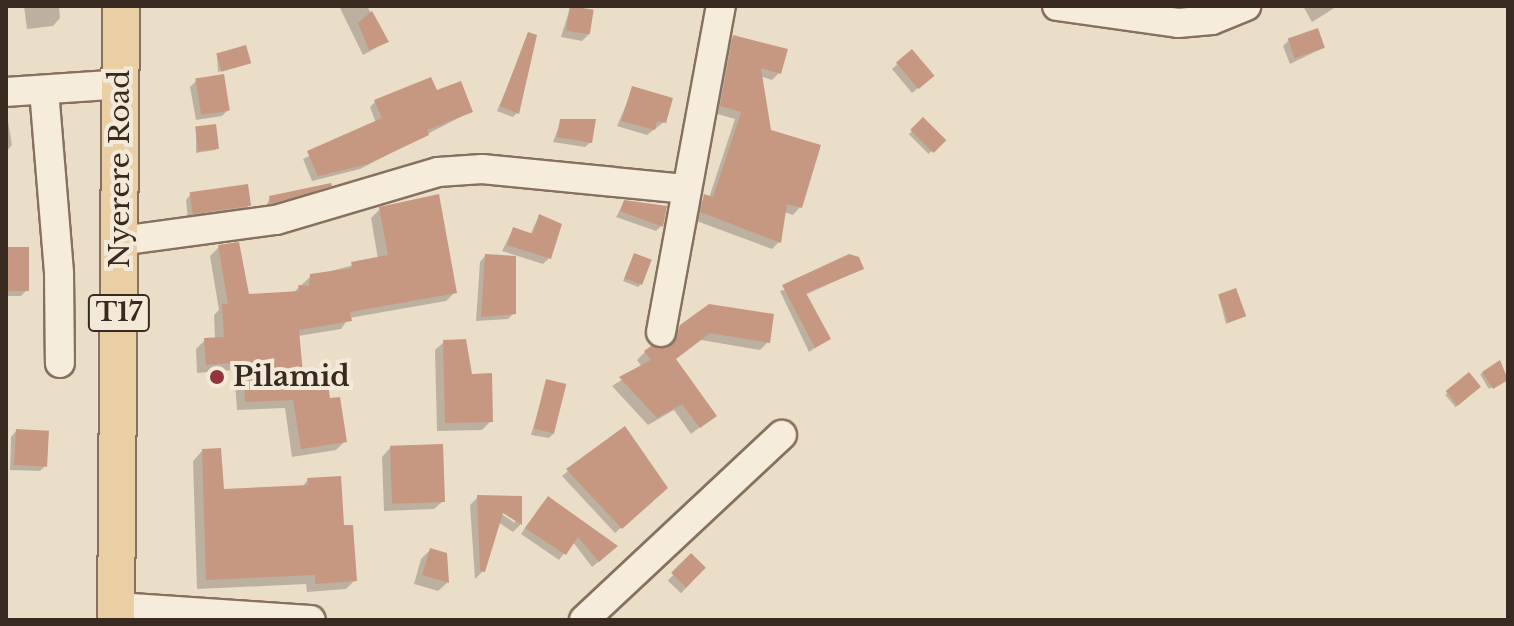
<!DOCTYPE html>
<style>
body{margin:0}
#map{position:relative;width:1514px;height:626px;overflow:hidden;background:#ebdec9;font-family:"Libre Baskerville",serif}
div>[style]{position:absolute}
.shadow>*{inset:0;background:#0003;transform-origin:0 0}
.building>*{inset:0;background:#c69882;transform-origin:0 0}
.roads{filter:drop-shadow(2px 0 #86705f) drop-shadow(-2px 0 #86705f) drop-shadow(0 2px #86705f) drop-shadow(0 -2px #86705f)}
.minor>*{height:28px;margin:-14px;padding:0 14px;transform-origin:14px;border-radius:14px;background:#f6ecdb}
.major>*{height:36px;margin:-18px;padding:0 18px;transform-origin:18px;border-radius:18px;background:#eacea4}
.dots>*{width:22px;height:22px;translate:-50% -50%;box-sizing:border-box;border:4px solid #f3e9d8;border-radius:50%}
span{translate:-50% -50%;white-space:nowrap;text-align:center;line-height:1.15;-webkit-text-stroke:8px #f3e9d8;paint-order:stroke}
.shield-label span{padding:2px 6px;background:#f3e9d8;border:2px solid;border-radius:6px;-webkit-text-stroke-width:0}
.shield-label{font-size:26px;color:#382a21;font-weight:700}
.street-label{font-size:28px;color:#382a21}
.poi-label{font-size:28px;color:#382a21;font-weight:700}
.left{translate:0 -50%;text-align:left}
.frame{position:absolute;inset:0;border:8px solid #382a21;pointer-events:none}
</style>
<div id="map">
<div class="shadow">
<i style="clip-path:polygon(24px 6px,59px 6px,60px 18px,53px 26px,27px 29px)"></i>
<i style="clip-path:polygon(339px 6px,367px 6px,387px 42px,363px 55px)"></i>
<i style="clip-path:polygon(1303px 6px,1336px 6px,1336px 7px,1312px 22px)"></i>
<i style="clip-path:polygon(570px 8px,588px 35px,582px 41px,561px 37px)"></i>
<i style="clip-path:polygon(529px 35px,517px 113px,513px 117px,497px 111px)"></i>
<i style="clip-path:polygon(734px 37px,779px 73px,772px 80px,760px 76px,769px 132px,819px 147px,800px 207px,793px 215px,784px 212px,779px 242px,772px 249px,694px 220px,697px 204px,709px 198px,735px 119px,714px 113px,726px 44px)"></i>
<i style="clip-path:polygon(1289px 40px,1323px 48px,1290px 64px,1283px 46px)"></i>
<i style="clip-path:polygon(912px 51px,926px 81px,912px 93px,892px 69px)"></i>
<i style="clip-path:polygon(217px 55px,248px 62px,218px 72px)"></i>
<i style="clip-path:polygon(196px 81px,228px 110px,222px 116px,196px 120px,190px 87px)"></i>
<i style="clip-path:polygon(633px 89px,664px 122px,647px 135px,617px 126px)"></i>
<i style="clip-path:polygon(436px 93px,470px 112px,360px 169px,312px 181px,303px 159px,376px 123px,370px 107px,375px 102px)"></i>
<i style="clip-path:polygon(6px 109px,12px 145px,6px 152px)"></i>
<i style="left:923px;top:120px;width:28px;height:20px;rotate:45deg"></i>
<i style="clip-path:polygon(561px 121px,591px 142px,585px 147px,553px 142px)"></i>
<i style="clip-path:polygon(196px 128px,217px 148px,215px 150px,196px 153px)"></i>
<i style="clip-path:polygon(326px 189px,324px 191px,265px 208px,270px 198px)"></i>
<i style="clip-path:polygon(191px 194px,249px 205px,243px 211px,188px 219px,186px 200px)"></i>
<i style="clip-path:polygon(624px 202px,661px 226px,656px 231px,616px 217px)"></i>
<i style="clip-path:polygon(380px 209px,455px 292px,446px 301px,349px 318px,341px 329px,298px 336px,301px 376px,345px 441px,336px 450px,292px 457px,285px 408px,237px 410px,234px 370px,197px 373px,196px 349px,205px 340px,215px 339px,214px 315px,219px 310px,210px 256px,219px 247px,247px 297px,293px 293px,311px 276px,378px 259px,371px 218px)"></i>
<i style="clip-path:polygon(539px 216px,549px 258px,543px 264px,502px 251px,513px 229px,530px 235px)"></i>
<i style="clip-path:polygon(6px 249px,27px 290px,21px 296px,6px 296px)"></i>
<i style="clip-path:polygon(485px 256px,514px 313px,508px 319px,476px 321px,480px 262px)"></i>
<i style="clip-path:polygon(633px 258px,640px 285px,638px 287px,623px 281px)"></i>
<i style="clip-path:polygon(862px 269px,805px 295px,828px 339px,809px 352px,780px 291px)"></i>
<i style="clip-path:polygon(1219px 297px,1244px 316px,1226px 324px)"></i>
<i style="clip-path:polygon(681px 327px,768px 342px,760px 350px,701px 340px,674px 360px,714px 416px,691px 434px,674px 410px,648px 425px,612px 386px,642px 367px,637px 360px,645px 352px,669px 346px)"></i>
<i style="clip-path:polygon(444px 342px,491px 421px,482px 430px,437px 431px,435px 350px)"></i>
<i style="left:1499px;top:363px;width:17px;height:22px;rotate:59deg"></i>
<i style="left:1469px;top:375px;width:16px;height:31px;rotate:50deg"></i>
<i style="clip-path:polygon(547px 382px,554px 433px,549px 438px,531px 435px)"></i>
<i style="clip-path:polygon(16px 431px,46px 465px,40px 471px,10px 470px,11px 437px)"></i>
<i style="clip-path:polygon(390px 448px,443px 501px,434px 509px,384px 511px,382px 457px)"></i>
<i style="clip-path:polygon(202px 451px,222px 491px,301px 488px,308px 480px,343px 527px,355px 580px,346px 589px,307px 592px,306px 584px,197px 589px,193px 461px)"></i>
<i style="clip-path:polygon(568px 471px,665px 488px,615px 533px,562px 476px)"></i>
<i style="clip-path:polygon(evenodd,478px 497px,520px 498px,520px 525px,513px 532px,498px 522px,483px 571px,475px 579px,470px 505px,478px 497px,494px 509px,515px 518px,515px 523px,494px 509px)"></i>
<i style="clip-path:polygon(542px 504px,610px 552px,592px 567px,573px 542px,559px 560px,521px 534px)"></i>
<i style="clip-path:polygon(430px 550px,445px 554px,447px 583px,438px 591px,414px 584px,421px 559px)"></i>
<i style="left:691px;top:556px;width:18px;height:34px;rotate:43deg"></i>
</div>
<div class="building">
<i style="left:570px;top:6px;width:24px;height:25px;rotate:9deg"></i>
<i style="clip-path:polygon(372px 11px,389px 42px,369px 50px,358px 23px)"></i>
<i style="left:1318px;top:28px;width:21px;height:32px;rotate:71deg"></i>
<i style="clip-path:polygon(528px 32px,537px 35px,519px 114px,500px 106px)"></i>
<i style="clip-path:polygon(733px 35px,788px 49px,781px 74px,761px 68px,771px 130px,821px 145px,802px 208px,787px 204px,781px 243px,700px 212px,704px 194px,713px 197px,741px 112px,720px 106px)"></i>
<i style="left:246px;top:45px;width:19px;height:31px;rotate:74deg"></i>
<i style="left:912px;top:49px;width:35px;height:21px;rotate:50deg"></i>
<i style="left:224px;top:74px;width:37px;height:29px;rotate:81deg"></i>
<i style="clip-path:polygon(431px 77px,437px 90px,461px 81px,473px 112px,427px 130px,429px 135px,368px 164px,318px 176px,307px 151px,382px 118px,374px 100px)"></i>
<i style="clip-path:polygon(632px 86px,673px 98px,666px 123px,657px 121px,655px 130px,621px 121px)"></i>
<i style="left:923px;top:117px;width:33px;height:18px;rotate:45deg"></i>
<i style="clip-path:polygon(560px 119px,596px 119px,592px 143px,557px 137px)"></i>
<i style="left:216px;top:124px;width:25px;height:21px;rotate:83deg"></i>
<i style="clip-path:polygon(331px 183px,332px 186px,270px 204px,269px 196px)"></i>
<i style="left:248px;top:184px;width:22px;height:59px;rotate:82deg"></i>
<i style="clip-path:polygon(439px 194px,457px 293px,350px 312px,352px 321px,299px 330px,303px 374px,326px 370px,330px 398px,340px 397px,347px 442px,301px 449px,293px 400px,245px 402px,243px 362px,206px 365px,204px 338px,224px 337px,222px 304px,228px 304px,218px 245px,239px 242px,249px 294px,299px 291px,298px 285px,309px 286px,310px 274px,352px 268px,351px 262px,388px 255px,379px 207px)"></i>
<i style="clip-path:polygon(624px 200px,667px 206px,663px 227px,620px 211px)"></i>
<i style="clip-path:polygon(539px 214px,562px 224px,551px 259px,507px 245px,513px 227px,533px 234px)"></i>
<i style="left:6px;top:247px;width:23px;height:44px"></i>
<i style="left:634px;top:253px;width:19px;height:27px;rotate:21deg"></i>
<i style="clip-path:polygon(485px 254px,516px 256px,516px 314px,481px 317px)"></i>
<i style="clip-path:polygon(849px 254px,859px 257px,864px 269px,806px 293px,831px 339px,815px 348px,782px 285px)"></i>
<i style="left:1236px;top:288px;width:30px;height:19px;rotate:70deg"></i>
<i style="clip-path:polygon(709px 304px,774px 314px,770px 343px,710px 333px,676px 359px,717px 416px,700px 428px,682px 404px,657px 418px,619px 377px,651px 360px,644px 351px,651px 346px,673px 344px,680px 325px)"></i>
<i style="clip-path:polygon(466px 339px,472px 374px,492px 373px,493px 422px,445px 423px,443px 340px)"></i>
<i style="clip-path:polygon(1500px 360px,1508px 380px,1493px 389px,1482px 372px)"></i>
<i style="left:1469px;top:372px;width:19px;height:30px;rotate:51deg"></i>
<i style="left:546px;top:379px;width:21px;height:51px;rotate:14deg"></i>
<i style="clip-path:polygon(625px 426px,668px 488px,622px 529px,566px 469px)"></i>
<i style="left:16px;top:429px;width:33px;height:36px;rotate:3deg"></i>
<i style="left:443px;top:444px;width:58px;height:53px;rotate:88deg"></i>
<i style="clip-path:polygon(221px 448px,224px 489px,308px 485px,307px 478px,341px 476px,344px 525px,353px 525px,357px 581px,315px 584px,315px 575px,206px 580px,202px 449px)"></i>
<i style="clip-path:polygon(477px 495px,522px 496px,522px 525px,503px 513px,485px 572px,480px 571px)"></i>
<i style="clip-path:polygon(548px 496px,559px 504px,618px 546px,599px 562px,578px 537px,566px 555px,525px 528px)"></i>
<i style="clip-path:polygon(430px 548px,447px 553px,449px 583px,422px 575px)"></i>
<i style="left:691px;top:553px;width:21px;height:28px;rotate:45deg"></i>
</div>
<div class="roads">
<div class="minor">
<i style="left:1057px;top:6px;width:122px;rotate:8deg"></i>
<i style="left:1178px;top:23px;width:34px;rotate:-5deg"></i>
<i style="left:1212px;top:20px;width:37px;rotate:-22deg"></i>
<i style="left:44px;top:90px;width:185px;rotate:85.3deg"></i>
<i style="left:59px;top:274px;width:89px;rotate:89.4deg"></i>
<i style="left:6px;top:92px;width:116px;rotate:-3.9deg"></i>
<i style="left:120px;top:241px;width:157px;rotate:-7.7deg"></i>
<i style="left:276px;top:220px;width:169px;rotate:-16.5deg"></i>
<i style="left:438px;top:172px;width:44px;rotate:-3.9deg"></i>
<i style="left:482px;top:169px;width:206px;rotate:5.6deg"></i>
<i style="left:661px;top:332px;width:331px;rotate:-79.6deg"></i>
<i style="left:116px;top:607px;width:195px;rotate:3.8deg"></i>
<i style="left:584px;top:620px;width:271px;rotate:-43.1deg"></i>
</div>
<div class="major">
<i style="left:116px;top:620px;width:614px;rotate:-89.53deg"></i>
</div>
</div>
<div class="dots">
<i style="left:217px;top:377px;background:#90343d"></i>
</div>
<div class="shield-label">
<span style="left:119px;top:313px">T17</span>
</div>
<div class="street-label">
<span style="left:120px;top:169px;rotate:-90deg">Nyerere Road</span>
</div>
<div class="poi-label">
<span class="left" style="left:233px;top:377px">Pilamid</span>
</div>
<div class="frame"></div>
</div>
